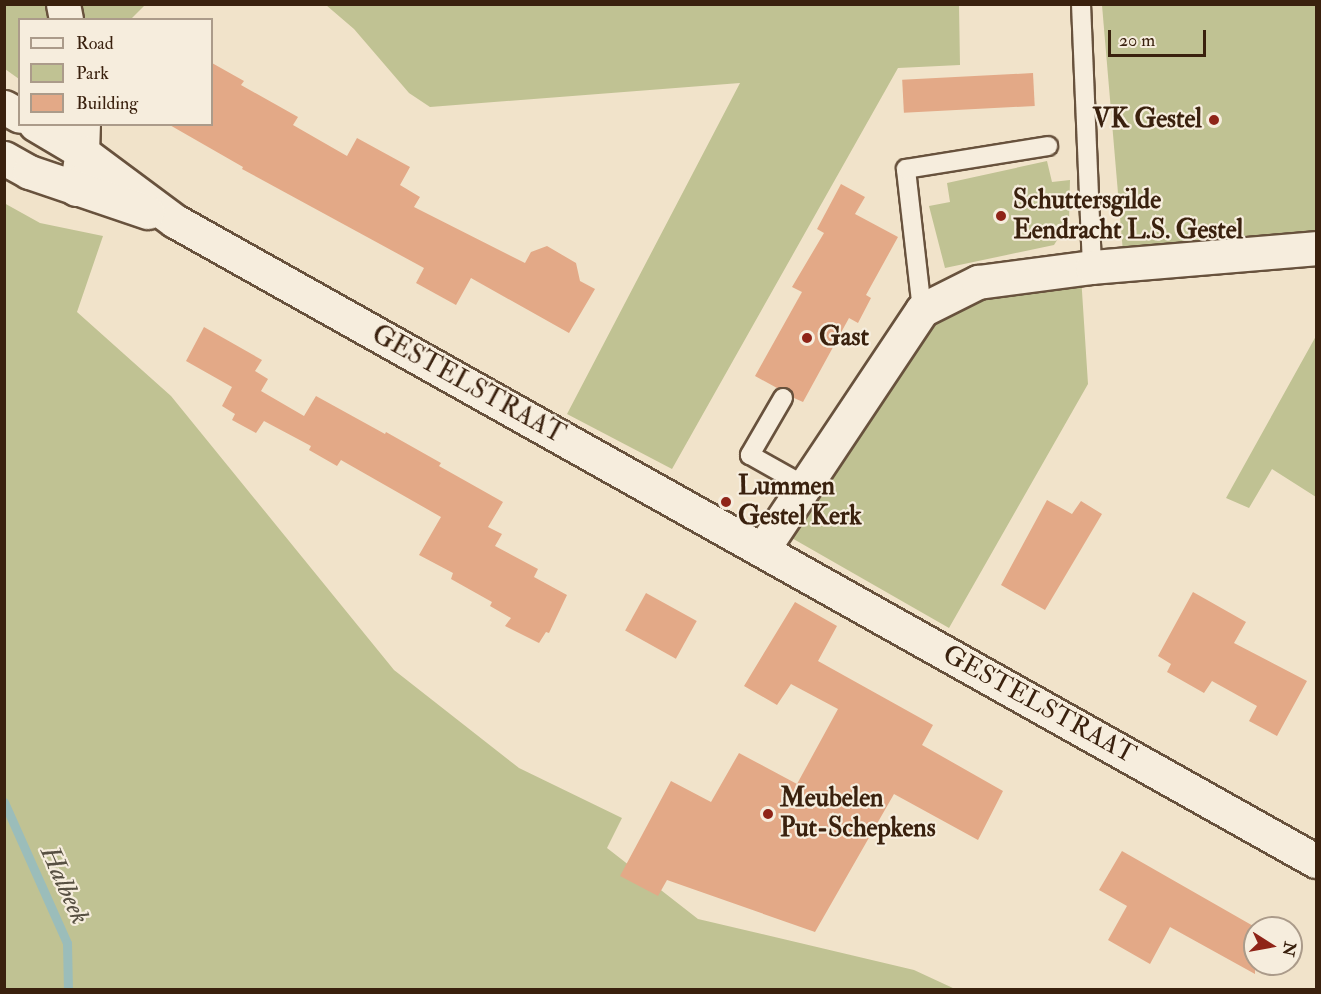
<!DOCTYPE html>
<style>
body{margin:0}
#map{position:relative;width:1321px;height:994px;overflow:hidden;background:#f1e3ca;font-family:"IM FELL Double Pica",serif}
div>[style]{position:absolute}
.green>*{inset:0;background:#c0c293}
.stream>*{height:9px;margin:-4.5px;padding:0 4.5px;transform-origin:4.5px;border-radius:4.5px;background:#9bbdba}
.building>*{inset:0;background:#e3a987;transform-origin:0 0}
.roads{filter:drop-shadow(2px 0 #68523d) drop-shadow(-2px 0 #68523d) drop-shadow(0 2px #68523d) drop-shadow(0 -2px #68523d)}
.lane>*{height:18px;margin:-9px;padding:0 9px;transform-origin:9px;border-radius:9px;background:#f6eddd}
.street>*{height:33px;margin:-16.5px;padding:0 16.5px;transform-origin:16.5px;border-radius:16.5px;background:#f6eddd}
.secondary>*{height:33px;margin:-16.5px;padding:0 16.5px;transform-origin:16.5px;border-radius:16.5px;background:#f6eddd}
.dots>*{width:16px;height:16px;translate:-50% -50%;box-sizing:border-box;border:3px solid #f6eddd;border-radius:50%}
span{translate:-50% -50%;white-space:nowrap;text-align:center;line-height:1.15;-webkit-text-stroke:4.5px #f6eddd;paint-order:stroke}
.poi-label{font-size:26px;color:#3a210e;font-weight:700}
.right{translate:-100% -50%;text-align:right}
.left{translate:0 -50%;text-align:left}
.street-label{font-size:26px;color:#3a210e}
.water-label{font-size:27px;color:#575042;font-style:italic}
.frame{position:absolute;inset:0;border:6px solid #3a210e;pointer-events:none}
.legend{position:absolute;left:18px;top:18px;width:195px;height:108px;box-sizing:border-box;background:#f6eddd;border:2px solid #ab9b8a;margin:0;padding:8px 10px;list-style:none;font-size:18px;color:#3a210e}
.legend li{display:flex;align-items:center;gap:12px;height:30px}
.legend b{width:30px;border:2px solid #ab9b8a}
.north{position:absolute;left:1243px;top:916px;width:60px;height:60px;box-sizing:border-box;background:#f6eddd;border:2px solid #ab9b8a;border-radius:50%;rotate:101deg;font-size:16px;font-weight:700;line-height:24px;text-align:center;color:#3a210e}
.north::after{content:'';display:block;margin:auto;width:21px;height:27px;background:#8f2418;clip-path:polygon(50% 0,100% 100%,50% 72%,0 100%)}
.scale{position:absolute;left:1108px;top:30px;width:98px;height:27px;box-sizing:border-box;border:3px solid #3a210e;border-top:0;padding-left:8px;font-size:18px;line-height:21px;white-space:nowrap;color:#3a210e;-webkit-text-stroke:4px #f6eddd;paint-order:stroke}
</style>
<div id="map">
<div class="green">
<i style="clip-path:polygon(4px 5px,49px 5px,54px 19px,20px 20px,19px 79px,5px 69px)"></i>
<i style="clip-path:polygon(72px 5px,145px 5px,130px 20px,76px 19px)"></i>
<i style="clip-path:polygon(326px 5px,959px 5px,960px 65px,898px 68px,672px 469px,567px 414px,740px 83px,430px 107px,409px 93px,354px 29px)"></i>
<i style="clip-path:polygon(1102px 5px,1316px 5px,1316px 235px,1123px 252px)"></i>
<i style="clip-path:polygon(1047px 161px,1052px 182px,1070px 180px,1069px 221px,1054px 245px,945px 268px,929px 206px,950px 202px,947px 183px)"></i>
<i style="clip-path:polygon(4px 203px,40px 223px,103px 236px,77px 312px,171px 396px,394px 670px,519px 768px,622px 818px,607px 848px,698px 919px,914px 970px,955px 989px,5px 989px)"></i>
<i style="clip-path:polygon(1081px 276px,1088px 384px,949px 628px,790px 537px,815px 496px,835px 475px,912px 339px,932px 320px,960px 306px)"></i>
<i style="clip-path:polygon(1316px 336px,1316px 497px,1272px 469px,1249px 508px,1226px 498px)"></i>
</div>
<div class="stream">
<i style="left:4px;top:802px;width:154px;rotate:65.9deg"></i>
<i style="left:67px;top:943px;width:47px;rotate:88.8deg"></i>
</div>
<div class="building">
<i style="clip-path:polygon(212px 63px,244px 81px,241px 85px,298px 117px,293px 125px,347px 156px,357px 138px,410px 167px,400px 185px,420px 197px,414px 207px,525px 263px,531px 252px,547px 246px,576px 263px,580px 281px,595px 289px,569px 333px,471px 278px,456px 305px,416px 283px,424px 268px,242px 169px,243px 167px,168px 124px,212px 124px)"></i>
<i style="left:1033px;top:73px;width:33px;height:131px;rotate:87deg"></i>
<i style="clip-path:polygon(841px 184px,865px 197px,855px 214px,898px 237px,866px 295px,871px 298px,858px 323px,849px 318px,803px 402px,794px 398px,788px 388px,777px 388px,755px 376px,802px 292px,792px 287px,824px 233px,817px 229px)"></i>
<i style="clip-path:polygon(204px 327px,262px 360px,255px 371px,268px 379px,261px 391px,304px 416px,316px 396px,385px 434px,386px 432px,441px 463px,439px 466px,503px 502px,488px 527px,502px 534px,495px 546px,538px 569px,534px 577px,567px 595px,549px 633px,546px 632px,539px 643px,505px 626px,511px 618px,490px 606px,492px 602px,451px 579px,453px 573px,419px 555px,441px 517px,341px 460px,337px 466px,309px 450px,311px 446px,264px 421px,256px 433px,232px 420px,235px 414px,222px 406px,232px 387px,186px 361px)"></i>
<i style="clip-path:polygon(1047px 500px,1072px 514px,1081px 501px,1102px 514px,1045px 610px,1001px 585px)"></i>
<i style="clip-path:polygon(1193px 592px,1246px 622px,1234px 643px,1307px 681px,1277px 736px,1249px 721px,1257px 706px,1212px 681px,1204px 693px,1167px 672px,1171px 664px,1158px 656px)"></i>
<i style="left:646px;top:593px;width:58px;height:43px;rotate:29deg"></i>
<i style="clip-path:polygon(795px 602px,837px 626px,818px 661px,933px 725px,922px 745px,1003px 791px,978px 840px,894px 794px,815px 932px,667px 880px,658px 896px,620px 876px,671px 781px,711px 802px,739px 753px,797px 784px,838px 709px,791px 684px,777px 705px,744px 686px)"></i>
<i style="clip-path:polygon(1122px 851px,1255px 927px,1255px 974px,1170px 927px,1150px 964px,1108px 940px,1127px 906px,1099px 890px)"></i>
</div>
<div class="roads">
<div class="lane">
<i style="left:1081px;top:4px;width:263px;rotate:87.6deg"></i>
<i style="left:922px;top:310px;width:142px;rotate:-96.5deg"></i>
<i style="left:906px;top:169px;width:144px;rotate:-9.2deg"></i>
<i style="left:783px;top:398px;width:66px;rotate:120.1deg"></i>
<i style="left:750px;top:455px;width:63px;rotate:29.4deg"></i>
</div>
<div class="street">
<i style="left:63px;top:4px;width:16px;rotate:79deg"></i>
<i style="left:76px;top:189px;width:37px;rotate:-81deg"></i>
<i style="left:82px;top:152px;width:28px;rotate:-88deg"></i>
<i style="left:762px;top:550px;width:288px;rotate:-56.3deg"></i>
<i style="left:922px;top:310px;width:63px;rotate:-26.6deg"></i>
<i style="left:978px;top:282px;width:115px;rotate:-7.5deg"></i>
<i style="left:1092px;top:267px;width:225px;rotate:-4.8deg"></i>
</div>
<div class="secondary">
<i style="left:4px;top:107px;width:18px;rotate:29deg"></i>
<i style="left:35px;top:124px;width:55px;rotate:30.8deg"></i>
<i style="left:82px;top:152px;width:116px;rotate:36.6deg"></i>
<i style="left:175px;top:221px;width:1308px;rotate:29.29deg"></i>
<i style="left:4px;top:158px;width:29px;rotate:29deg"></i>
<i style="left:29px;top:172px;width:125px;rotate:18.7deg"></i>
</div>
</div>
<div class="dots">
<i style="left:1214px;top:120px;background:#8f2418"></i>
<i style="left:1001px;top:216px;background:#8f2418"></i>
<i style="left:807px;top:338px;background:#8f2418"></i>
<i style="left:726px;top:502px;background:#8f2418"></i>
<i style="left:768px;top:814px;background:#8f2418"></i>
</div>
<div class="poi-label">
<span class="right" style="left:1202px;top:120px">VK Gestel</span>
<span class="left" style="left:1013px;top:216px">Schuttersgilde<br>Eendracht L.S. Gestel</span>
<span class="left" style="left:819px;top:338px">Gast</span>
<span class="left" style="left:738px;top:502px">Lummen<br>Gestel Kerk</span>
<span class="left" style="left:780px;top:814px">Meubelen<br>Put-Schepkens</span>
</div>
<div class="street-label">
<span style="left:468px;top:385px;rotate:29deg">GESTELSTRAAT</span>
<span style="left:1039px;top:705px;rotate:29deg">GESTELSTRAAT</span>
</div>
<div class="water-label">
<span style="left:65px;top:885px;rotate:66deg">Halbeek</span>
</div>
<div class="frame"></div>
<ul class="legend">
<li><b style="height:8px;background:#f6eddd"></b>Road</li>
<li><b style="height:16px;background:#c0c293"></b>Park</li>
<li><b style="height:16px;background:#e3a987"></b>Building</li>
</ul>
<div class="north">N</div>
<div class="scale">20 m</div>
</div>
